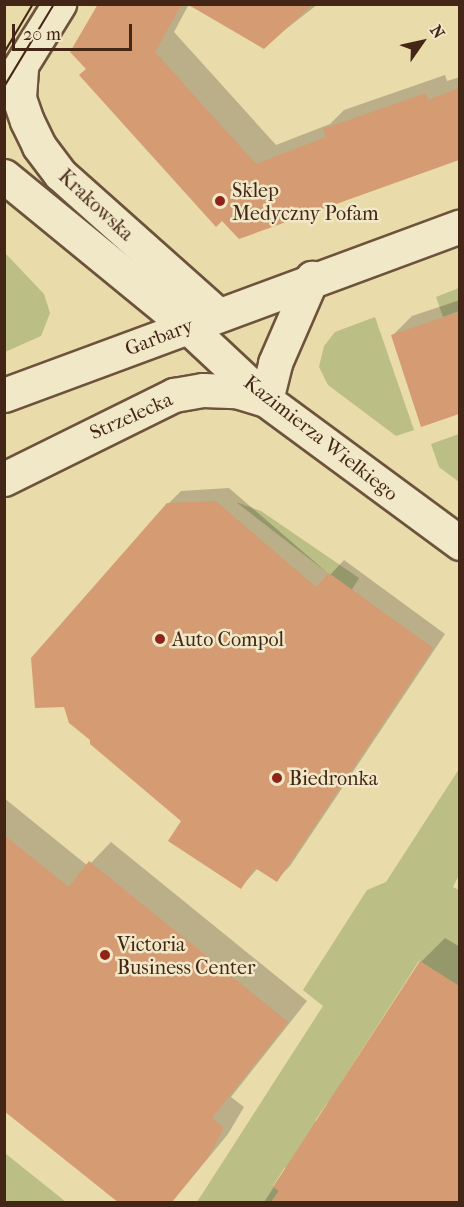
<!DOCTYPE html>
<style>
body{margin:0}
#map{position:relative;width:464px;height:1207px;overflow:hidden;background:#e9dbaa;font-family:"IM FELL French Canon",serif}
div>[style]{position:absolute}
.green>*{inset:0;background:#bbbe85}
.shadow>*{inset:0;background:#0003}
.building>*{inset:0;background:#d59b73}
.roads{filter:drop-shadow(2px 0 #6d533c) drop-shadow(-2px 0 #6d533c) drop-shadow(0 2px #6d533c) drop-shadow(0 -2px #6d533c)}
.minor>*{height:33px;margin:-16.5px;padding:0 16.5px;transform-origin:16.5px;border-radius:16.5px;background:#f1e8c8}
.tertiary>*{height:33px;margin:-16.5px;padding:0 16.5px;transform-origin:16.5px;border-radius:16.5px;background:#f1e8c8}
.tram>*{height:1.5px;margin:-0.75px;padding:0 0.75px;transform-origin:0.75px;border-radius:0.75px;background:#442617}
.dots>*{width:16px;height:16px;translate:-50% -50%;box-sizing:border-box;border:3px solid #f1e8c8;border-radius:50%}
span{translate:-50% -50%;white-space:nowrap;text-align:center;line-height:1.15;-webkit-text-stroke:5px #f1e8c8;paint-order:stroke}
.poi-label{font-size:20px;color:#442617}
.left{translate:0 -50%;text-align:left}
.street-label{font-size:20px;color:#442617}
.frame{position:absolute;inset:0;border:6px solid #442617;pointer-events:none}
.north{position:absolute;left:392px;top:12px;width:60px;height:60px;-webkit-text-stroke:4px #f1e8c8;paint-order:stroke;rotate:56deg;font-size:16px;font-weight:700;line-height:24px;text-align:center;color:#442617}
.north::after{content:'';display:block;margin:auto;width:21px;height:27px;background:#442617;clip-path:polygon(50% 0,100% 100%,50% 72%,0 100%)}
.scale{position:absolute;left:12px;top:24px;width:120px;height:27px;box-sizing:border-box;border:3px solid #442617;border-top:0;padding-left:8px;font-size:18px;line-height:21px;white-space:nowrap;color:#442617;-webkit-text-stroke:4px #f1e8c8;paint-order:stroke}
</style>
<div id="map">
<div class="green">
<i style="clip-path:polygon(5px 253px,44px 294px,50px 313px,41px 336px,5px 352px)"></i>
<i style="clip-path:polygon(459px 288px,459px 311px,443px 317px,436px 297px)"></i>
<i style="clip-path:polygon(375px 317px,414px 430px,396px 436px,328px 385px,319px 367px,324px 346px,335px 332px)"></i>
<i style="clip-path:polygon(459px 434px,460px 434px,459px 482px,439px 467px,431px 444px)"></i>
<i style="clip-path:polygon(236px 502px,261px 511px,359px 578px,351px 591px)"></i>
<i style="clip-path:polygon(459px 769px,460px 873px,453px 887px,459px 890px,459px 986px,419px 961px,340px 1084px,334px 1106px,328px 1102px,315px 1121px,322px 1126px,291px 1172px,285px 1167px,273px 1186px,279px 1191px,271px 1202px,197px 1202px,323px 1006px,303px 990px,367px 890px,386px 882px)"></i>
<i style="clip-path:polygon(6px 1154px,66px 1202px,5px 1202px)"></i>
</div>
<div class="shadow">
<i style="clip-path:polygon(100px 4px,189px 4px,174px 32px,276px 145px,330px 124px,344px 110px,445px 75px,447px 81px,460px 77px,460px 159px,239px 237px,88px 69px)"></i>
<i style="clip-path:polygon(190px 4px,318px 4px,263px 47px)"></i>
<i style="clip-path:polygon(460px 300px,460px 412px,422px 425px,392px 336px,412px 316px)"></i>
<i style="clip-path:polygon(229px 488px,330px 575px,344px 560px,445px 634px,290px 866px,276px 880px,258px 868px,241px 887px,183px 821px,168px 504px,181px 491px)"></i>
<i style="clip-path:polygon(4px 798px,88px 866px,111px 842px,307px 1001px,231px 1097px,244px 1107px,228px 1134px,172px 1202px,120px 1202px,4px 1109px)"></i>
<i style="clip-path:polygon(445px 938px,460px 947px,460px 1202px,264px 1202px,421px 962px)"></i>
</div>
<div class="building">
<i style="clip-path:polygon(98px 4px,182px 4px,155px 52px,256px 164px,326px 137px,323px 129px,426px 93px,428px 100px,459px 88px,459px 160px,239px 239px,222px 221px,216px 227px,79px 75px,86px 69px,70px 52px)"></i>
<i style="clip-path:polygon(187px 4px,313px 4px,264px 49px)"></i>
<i style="clip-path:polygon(459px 312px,459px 414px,421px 427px,391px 335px)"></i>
<i style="clip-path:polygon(216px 501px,316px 587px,329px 573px,433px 648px,277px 882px,255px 868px,241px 889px,168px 841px,181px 821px,90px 744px,90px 740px,69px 723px,64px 707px,35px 708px,31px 658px,167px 503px)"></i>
<i style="clip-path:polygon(4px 835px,69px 887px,89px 861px,288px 1022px,212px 1118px,224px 1128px,208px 1157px,171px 1203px,119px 1203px,4px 1111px)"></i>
<i style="clip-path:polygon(420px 961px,459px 986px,459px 1203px,271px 1203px,279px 1191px,273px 1187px)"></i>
</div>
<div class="roads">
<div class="minor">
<i style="left:21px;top:69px;width:29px;rotate:94deg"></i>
<i style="left:19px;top:98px;width:24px;rotate:71deg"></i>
<i style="left:27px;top:121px;width:28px;rotate:64deg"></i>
<i style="left:39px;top:146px;width:35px;rotate:53deg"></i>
<i style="left:60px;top:174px;width:212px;rotate:41.7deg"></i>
<i style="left:8px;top:86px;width:97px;rotate:-58.1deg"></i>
<i style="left:4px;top:176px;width:237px;rotate:39.3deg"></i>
<i style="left:187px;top:326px;width:108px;rotate:43.1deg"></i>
</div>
<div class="tertiary">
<i style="left:4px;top:395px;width:486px;rotate:-20.3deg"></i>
<i style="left:266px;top:400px;width:38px;rotate:-76deg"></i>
<i style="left:275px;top:363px;width:93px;rotate:-66.5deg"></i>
<i style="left:4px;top:479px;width:190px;rotate:-26.3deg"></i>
<i style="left:174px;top:395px;width:29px;rotate:-10deg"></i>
<i style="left:203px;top:390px;width:33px;rotate:2deg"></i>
<i style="left:236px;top:391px;width:31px;rotate:17deg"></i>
<i style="left:266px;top:400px;width:241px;rotate:36.4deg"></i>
</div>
</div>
<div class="tram">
<i style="left:4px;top:53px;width:57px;rotate:-59.4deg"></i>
<i style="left:4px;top:87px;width:97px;rotate:-58.9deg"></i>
</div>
<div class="dots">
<i style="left:220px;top:201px;background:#8f2418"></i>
<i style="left:160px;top:639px;background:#8f2418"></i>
<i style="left:277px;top:778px;background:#8f2418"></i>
<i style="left:105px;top:955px;background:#8f2418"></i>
</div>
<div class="poi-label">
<span class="left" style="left:232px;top:202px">Sklep<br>Medyczny Pofam</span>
<span class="left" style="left:172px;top:639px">Auto Compol</span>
<span class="left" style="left:289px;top:778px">Biedronka</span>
<span class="left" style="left:117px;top:956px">Victoria<br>Business Center</span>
</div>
<div class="street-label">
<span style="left:96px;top:205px;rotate:43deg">Krakowska</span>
<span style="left:159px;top:337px;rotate:-21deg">Garbary</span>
<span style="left:131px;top:416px;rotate:-24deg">Strzelecka</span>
<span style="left:321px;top:438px;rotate:38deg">Kazimierza Wielkiego</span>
</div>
<div class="frame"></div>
<div class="north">N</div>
<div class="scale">20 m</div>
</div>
